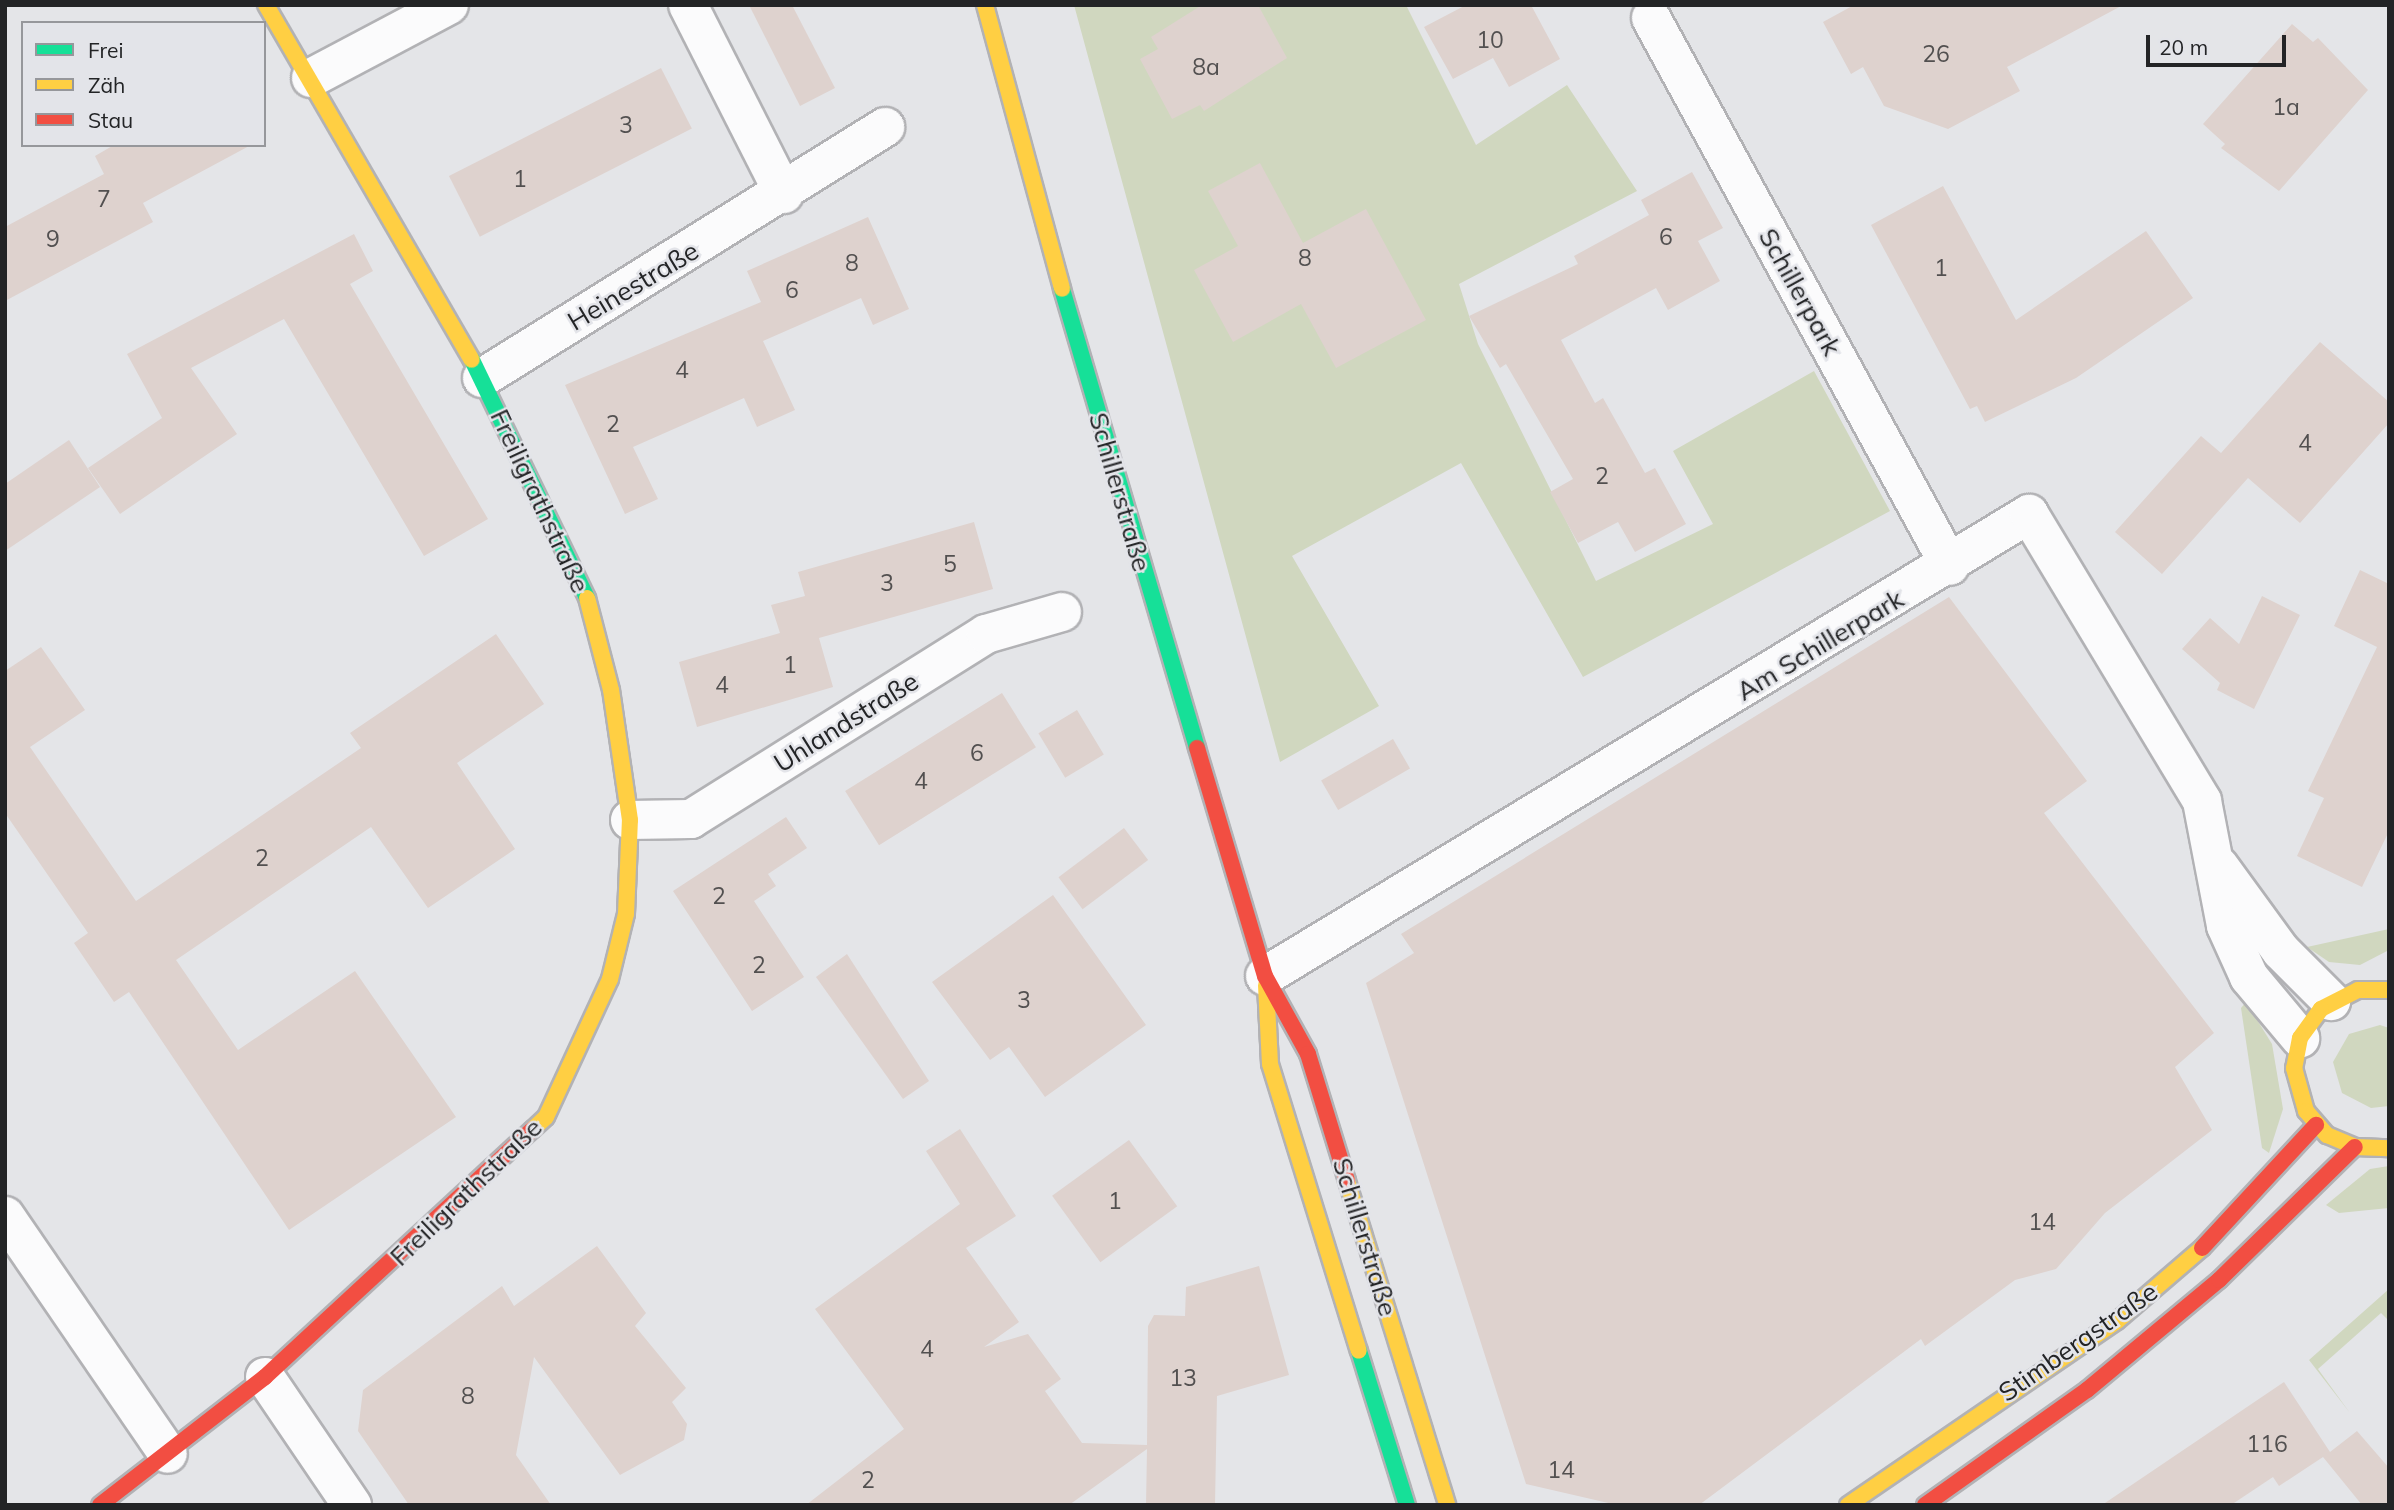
<!DOCTYPE html>
<meta charset="utf-8">
<style>
body{margin:0}
#map{position:relative;width:2394px;height:1510px;overflow:hidden;background:#e4e5e8;font-family:Mulish,sans-serif}
div>[style]{position:absolute}
.green>*{inset:0;background:#d0d7bf}
.building>*{inset:0;background:#ded2ce;transform-origin:0 0}
.roads{filter:drop-shadow(2px 0 #b2b2b5) drop-shadow(-2px 0 #b2b2b5) drop-shadow(0 2px #b2b2b5) drop-shadow(0 -2px #b2b2b5)}
.street>*{height:38px;margin:-19px;padding:0 19px;transform-origin:19px;border-radius:19px;background:#fbfbfc}
.fast>*{height:16px;margin:-8px;padding:0 8px;transform-origin:8px;border-radius:8px;background:#16e098}
.slow>*{height:16px;margin:-8px;padding:0 8px;transform-origin:8px;border-radius:8px;background:#ffcf43}
.jam>*{height:16px;margin:-8px;padding:0 8px;transform-origin:8px;border-radius:8px;background:#f24e42}
span{translate:-50% -50%;white-space:nowrap;text-align:center;line-height:1.15;-webkit-text-stroke:5px #e3e4e9;paint-order:stroke}
.number-label{font-size:23px;color:#525050}
.number-label span{-webkit-text-stroke-width:0}
.street-label{font-size:26px;color:#232426}
.frame{position:absolute;inset:0;border:7px solid #232426;pointer-events:none}
.legend{position:absolute;left:21px;top:21px;width:245px;height:126px;box-sizing:border-box;background:#e3e4e9;border:2px solid #96979b;margin:0;padding:9px 12px;list-style:none;font-size:21px;color:#232426}
.legend li{display:flex;align-items:center;gap:14px;height:35px}
.legend b{width:35px;border:2px solid #96979b}
.scale{position:absolute;left:2146px;top:35px;width:140px;height:32px;box-sizing:border-box;border:4px solid #232426;border-top:0;padding-left:9px;font-size:21px;line-height:24px;white-space:nowrap;color:#232426;-webkit-text-stroke:5px #e3e4e9;paint-order:stroke}
</style>
<div id="map">
<div class="green">
<i style="clip-path:polygon(1074px 5px,1406px 5px,1476px 145px,1567px 85px,1637px 191px,1459px 284px,1478px 344px,1596px 581px,1713px 524px,1673px 451px,1814px 371px,1890px 511px,1583px 677px,1461px 463px,1292px 556px,1379px 706px,1280px 762px)"></i>
<i style="clip-path:polygon(2389px 929px,2389px 950px,2360px 965px,2329px 962px,2307px 947px)"></i>
<i style="clip-path:polygon(2246px 1002px,2272px 1044px,2283px 1109px,2269px 1153px,2262px 1148px,2241px 1008px)"></i>
<i style="clip-path:polygon(2380px 1025px,2389px 1028px,2389px 1106px,2371px 1108px,2342px 1093px,2333px 1062px,2349px 1034px)"></i>
<i style="clip-path:polygon(2389px 1166px,2389px 1208px,2339px 1213px,2326px 1205px,2370px 1169px)"></i>
<i style="clip-path:polygon(2389px 1289px,2389px 1321px,2381px 1313px,2318px 1369px,2350px 1413px,2309px 1360px)"></i>
</div>
<div class="building">
<i style="clip-path:polygon(749px 5px,792px 5px,835px 88px,800px 106px)"></i>
<i style="clip-path:polygon(1202px 5px,1258px 5px,1287px 58px,1204px 111px,1200px 105px,1172px 119px,1140px 59px,1158px 49px,1151px 37px)"></i>
<i style="clip-path:polygon(1466px 5px,1531px 5px,1560px 59px,1509px 87px,1493px 58px,1453px 79px,1424px 27px)"></i>
<i style="clip-path:polygon(1854px 5px,2123px 5px,2007px 67px,2020px 91px,1948px 129px,1884px 106px,1863px 67px,1851px 74px,1823px 22px)"></i>
<i style="clip-path:polygon(2292px 24px,2313px 42px,2318px 38px,2368px 90px,2279px 191px,2221px 148px,2225px 144px,2203px 124px)"></i>
<i style="left:661px;top:68px;width:68px;height:238px;rotate:63deg"></i>
<i style="clip-path:polygon(114px 145px,251px 145px,143px 203px,153px 222px,5px 301px,5px 227px,104px 174px,95px 156px)"></i>
<i style="clip-path:polygon(1260px 163px,1303px 243px,1366px 209px,1426px 320px,1336px 368px,1301px 304px,1233px 342px,1194px 270px,1238px 246px,1208px 191px)"></i>
<i style="clip-path:polygon(1692px 172px,1723px 228px,1698px 241px,1720px 281px,1668px 310px,1656px 288px,1561px 340px,1595px 403px,1603px 398px,1645px 473px,1655px 468px,1686px 524px,1635px 552px,1618px 522px,1578px 543px,1550px 492px,1573px 479px,1506px 364px,1500px 368px,1469px 316px,1578px 264px,1574px 256px,1649px 215px,1641px 200px)"></i>
<i style="clip-path:polygon(1943px 186px,2016px 320px,2146px 231px,2193px 298px,2076px 378px,1985px 422px,1977px 406px,1970px 409px,1871px 225px)"></i>
<i style="clip-path:polygon(868px 217px,909px 309px,873px 325px,861px 298px,763px 341px,795px 410px,757px 427px,744px 398px,633px 447px,658px 499px,625px 514px,565px 385px,761px 302px,747px 271px)"></i>
<i style="clip-path:polygon(354px 234px,373px 271px,350px 284px,488px 519px,424px 556px,284px 319px,191px 368px,237px 434px,120px 514px,88px 468px,162px 418px,127px 354px)"></i>
<i style="clip-path:polygon(2320px 342px,2389px 402px,2389px 423px,2300px 523px,2248px 478px,2162px 574px,2115px 532px,2201px 436px,2221px 453px)"></i>
<i style="clip-path:polygon(69px 440px,100px 487px,5px 551px,5px 484px)"></i>
<i style="clip-path:polygon(974px 522px,993px 589px,819px 638px,833px 687px,697px 727px,679px 662px,780px 633px,771px 605px,805px 596px,798px 572px)"></i>
<i style="clip-path:polygon(2360px 570px,2389px 584px,2389px 831px,2362px 887px,2297px 856px,2324px 798px,2308px 791px,2377px 647px,2334px 626px)"></i>
<i style="clip-path:polygon(2262px 596px,2300px 615px,2254px 709px,2217px 690px,2220px 683px,2182px 649px,2210px 618px,2239px 644px)"></i>
<i style="clip-path:polygon(1949px 597px,2087px 781px,2044px 813px,2214px 1033px,2175px 1067px,2212px 1130px,2105px 1213px,2056px 1269px,2015px 1280px,1925px 1346px,1921px 1339px,1699px 1505px,1617px 1505px,1526px 1484px,1366px 983px,1414px 953px,1401px 934px)"></i>
<i style="clip-path:polygon(496px 634px,544px 704px,457px 763px,515px 849px,428px 908px,371px 827px,176px 960px,238px 1050px,355px 971px,456px 1117px,289px 1230px,129px 992px,114px 1002px,74px 943px,88px 933px,5px 813px,5px 671px,41px 647px,85px 710px,30px 747px,136px 901px,361px 748px,350px 733px)"></i>
<i style="left:1002px;top:693px;width:64px;height:185px;rotate:58deg"></i>
<i style="left:1077px;top:710px;width:52px;height:45px;rotate:59deg"></i>
<i style="left:1393px;top:739px;width:34px;height:83px;rotate:60deg"></i>
<i style="clip-path:polygon(786px 817px,807px 848px,768px 874px,776px 886px,754px 901px,804px 977px,752px 1011px,673px 891px)"></i>
<i style="left:1124px;top:828px;width:40px;height:82px;rotate:53deg"></i>
<i style="clip-path:polygon(1053px 895px,1146px 1025px,1045px 1097px,1009px 1047px,990px 1060px,932px 982px)"></i>
<i style="clip-path:polygon(847px 954px,929px 1081px,903px 1099px,816px 977px)"></i>
<i style="clip-path:polygon(960px 1129px,1016px 1216px,966px 1248px,1019px 1322px,984px 1347px,1028px 1334px,1061px 1379px,1045px 1391px,1082px 1443px,1147px 1445px,1148px 1326px,1154px 1315px,1185px 1316px,1186px 1287px,1259px 1266px,1289px 1375px,1217px 1396px,1215px 1505px,1146px 1505px,1147px 1449px,1069px 1505px,806px 1505px,904px 1429px,815px 1309px,960px 1204px,926px 1151px)"></i>
<i style="left:1129px;top:1140px;width:82px;height:95px;rotate:54deg"></i>
<i style="clip-path:polygon(597px 1246px,646px 1313px,635px 1326px,686px 1388px,672px 1402px,687px 1424px,684px 1440px,620px 1475px,534px 1357px,516px 1455px,551px 1505px,409px 1505px,358px 1431px,363px 1390px,502px 1286px,514px 1306px)"></i>
<i style="clip-path:polygon(2284px 1382px,2330px 1452px,2357px 1431px,2389px 1468px,2389px 1505px,2362px 1505px,2323px 1457px,2279px 1486px,2273px 1477px,2231px 1505px,2102px 1505px)"></i>
</div>
<div class="roads">
<div class="street">
<i style="left:688px;top:5px;width:212px;rotate:63.1deg"></i>
<i style="left:1651px;top:18px;width:624px;rotate:61.38deg"></i>
<i style="left:311px;top:78px;width:156px;rotate:-27.9deg"></i>
<i style="left:482px;top:378px;width:475px;rotate:-31.9deg"></i>
<i style="left:630px;top:820px;width:61px;rotate:-0.9deg"></i>
<i style="left:691px;top:819px;width:348px;rotate:-32.1deg"></i>
<i style="left:986px;top:634px;width:79px;rotate:-16.1deg"></i>
<i style="left:2219px;top:866px;width:105px;rotate:53.9deg"></i>
<i style="left:2281px;top:951px;width:71px;rotate:45deg"></i>
<i style="left:1265px;top:976px;width:893px;rotate:-31.16deg"></i>
<i style="left:2029px;top:514px;width:335px;rotate:58.9deg"></i>
<i style="left:2202px;top:801px;width:127px;rotate:79.1deg"></i>
<i style="left:2226px;top:926px;width:56px;rotate:65.7deg"></i>
<i style="left:2249px;top:977px;width:80px;rotate:50.1deg"></i>
<i style="left:5px;top:1216px;width:288px;rotate:55.6deg"></i>
<i style="left:265px;top:1377px;width:155px;rotate:55.8deg"></i>
</div>
<div class="fast">
<i style="left:1062px;top:289px;width:478px;rotate:73.6deg"></i>
<i style="left:472px;top:360px;width:264px;rotate:64.2deg"></i>
<i style="left:1359px;top:1351px;width:161px;rotate:72.7deg"></i>
</div>
<div class="slow">
<i style="left:266px;top:5px;width:410px;rotate:59.9deg"></i>
<i style="left:985px;top:5px;width:294px;rotate:74.8deg"></i>
<i style="left:1266px;top:985px;width:79px;rotate:87.1deg"></i>
<i style="left:1270px;top:1064px;width:300px;rotate:72.8deg"></i>
<i style="left:2389px;top:990px;width:31px;rotate:180deg"></i>
<i style="left:2358px;top:990px;width:42px;rotate:152.8deg"></i>
<i style="left:2321px;top:1009px;width:36px;rotate:126deg"></i>
<i style="left:2300px;top:1038px;width:31px;rotate:101deg"></i>
<i style="left:2294px;top:1068px;width:45px;rotate:74.4deg"></i>
<i style="left:2306px;top:1111px;width:32px;rotate:49deg"></i>
<i style="left:2327px;top:1135px;width:30px;rotate:23deg"></i>
<i style="left:2355px;top:1147px;width:34px;rotate:2deg"></i>
<i style="left:532px;top:1130px;width:19px;rotate:-43deg"></i>
<i style="left:546px;top:1117px;width:152px;rotate:-65.1deg"></i>
<i style="left:610px;top:979px;width:67px;rotate:-76.2deg"></i>
<i style="left:626px;top:914px;width:94px;rotate:-87.6deg"></i>
<i style="left:630px;top:820px;width:131px;rotate:-98.3deg"></i>
<i style="left:611px;top:690px;width:95px;rotate:-104.6deg"></i>
<i style="left:1347px;top:1181px;width:339px;rotate:72.8deg"></i>
<i style="left:1848px;top:1505px;width:326px;rotate:-34.4deg"></i>
<i style="left:2117px;top:1321px;width:112px;rotate:-40.7deg"></i>
</div>
<div class="jam">
<i style="left:1197px;top:748px;width:238px;rotate:73.4deg"></i>
<i style="left:1265px;top:976px;width:89px;rotate:61.1deg"></i>
<i style="left:1308px;top:1054px;width:133px;rotate:72.9deg"></i>
<i style="left:2202px;top:1248px;width:168px;rotate:-47.2deg"></i>
<i style="left:100px;top:1505px;width:209px;rotate:-37.8deg"></i>
<i style="left:265px;top:1377px;width:364px;rotate:-42.8deg"></i>
<i style="left:1925px;top:1505px;width:199px;rotate:-35.4deg"></i>
<i style="left:2087px;top:1390px;width:172px;rotate:-39.8deg"></i>
<i style="left:2219px;top:1280px;width:190px;rotate:-44.4deg"></i>
</div>
</div>
<div class="number-label">
<span style="left:1490px;top:40px">10</span>
<span style="left:1936px;top:54px">26</span>
<span style="left:1206px;top:67px">8a</span>
<span style="left:2286px;top:107px">1a</span>
<span style="left:626px;top:125px">3</span>
<span style="left:520px;top:179px">1</span>
<span style="left:104px;top:199px">7</span>
<span style="left:1666px;top:237px">6</span>
<span style="left:53px;top:239px">9</span>
<span style="left:1305px;top:258px">8</span>
<span style="left:852px;top:263px">8</span>
<span style="left:1941px;top:268px">1</span>
<span style="left:792px;top:290px">6</span>
<span style="left:682px;top:370px">4</span>
<span style="left:613px;top:424px">2</span>
<span style="left:2305px;top:443px">4</span>
<span style="left:1602px;top:476px">2</span>
<span style="left:950px;top:564px">5</span>
<span style="left:887px;top:583px">3</span>
<span style="left:790px;top:665px">1</span>
<span style="left:722px;top:685px">4</span>
<span style="left:977px;top:753px">6</span>
<span style="left:921px;top:781px">4</span>
<span style="left:262px;top:858px">2</span>
<span style="left:719px;top:896px">2</span>
<span style="left:759px;top:965px">2</span>
<span style="left:1024px;top:1000px">3</span>
<span style="left:1115px;top:1201px">1</span>
<span style="left:2042px;top:1222px">14</span>
<span style="left:927px;top:1349px">4</span>
<span style="left:1183px;top:1378px">13</span>
<span style="left:468px;top:1396px">8</span>
<span style="left:2267px;top:1444px">116</span>
<span style="left:1561px;top:1470px">14</span>
<span style="left:868px;top:1480px">2</span>
</div>
<div class="street-label">
<span style="left:633px;top:286px;rotate:-31deg">Heinestraße</span>
<span style="left:1800px;top:292px;rotate:61deg">Schillerpark</span>
<span style="left:1120px;top:492px;rotate:74deg">Schillerstraße</span>
<span style="left:540px;top:501px;rotate:65deg">Freiligrathstraße</span>
<span style="left:1820px;top:645px;rotate:-31deg">Am Schillerpark</span>
<span style="left:846px;top:722px;rotate:-32deg">Uhlandstraße</span>
<span style="left:466px;top:1192px;rotate:-44deg">Freiligrathstraße</span>
<span style="left:1365px;top:1237px;rotate:73deg">Schillerstraße</span>
<span style="left:2078px;top:1342px;rotate:-35deg">Stimbergstraße</span>
</div>
<div class="frame"></div>
<ul class="legend">
<li><b style="height:9px;background:#16e098"></b>Frei</li>
<li><b style="height:9px;background:#ffcf43"></b>Zäh</li>
<li><b style="height:9px;background:#f24e42"></b>Stau</li>
</ul>
<div class="scale">20 m</div>
</div>
